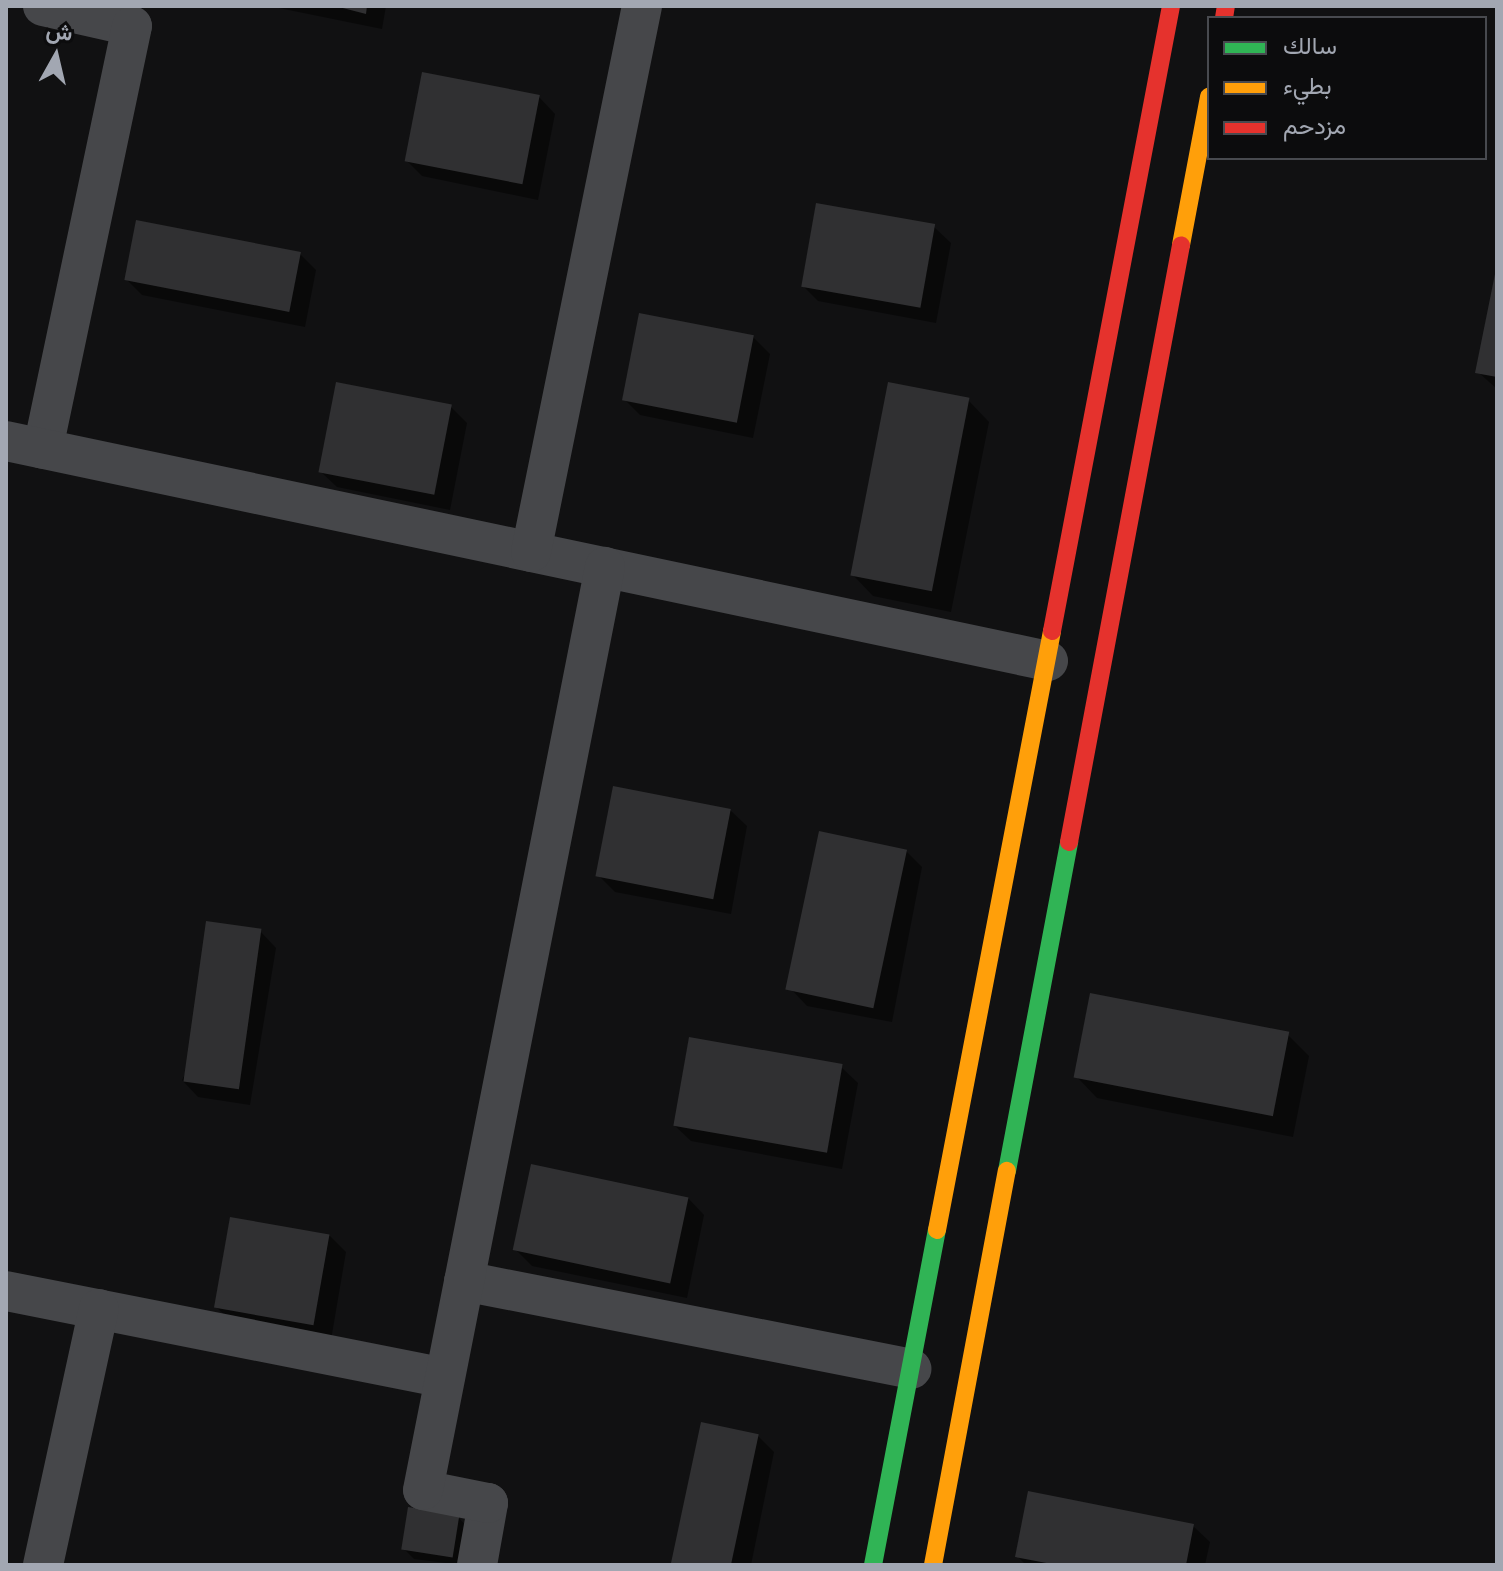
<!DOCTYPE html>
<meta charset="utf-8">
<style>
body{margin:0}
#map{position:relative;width:1503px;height:1571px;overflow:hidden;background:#111112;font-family:"Varela Round",Vazirmatn,sans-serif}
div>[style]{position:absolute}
.shadow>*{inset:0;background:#0007}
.building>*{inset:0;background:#303032;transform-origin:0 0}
.street>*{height:40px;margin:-20px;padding:0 20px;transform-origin:20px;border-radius:20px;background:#46474a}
.fast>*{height:18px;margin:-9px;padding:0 9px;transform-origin:9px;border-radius:9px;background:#30b455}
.slow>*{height:18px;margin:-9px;padding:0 9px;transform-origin:9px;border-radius:9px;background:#ff9f0a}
.jam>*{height:18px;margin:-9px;padding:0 9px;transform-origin:9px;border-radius:9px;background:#e5322d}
span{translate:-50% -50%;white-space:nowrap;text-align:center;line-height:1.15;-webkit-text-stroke:7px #0c0c0d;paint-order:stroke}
.frame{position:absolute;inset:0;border:8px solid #a2a7b2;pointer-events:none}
.legend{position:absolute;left:1207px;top:16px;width:280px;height:144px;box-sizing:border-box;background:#0c0c0d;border:2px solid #484a4f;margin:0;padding:10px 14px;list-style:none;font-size:24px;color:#a2a7b2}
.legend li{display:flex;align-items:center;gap:16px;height:40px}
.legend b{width:40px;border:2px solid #484a4f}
.north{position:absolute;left:16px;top:16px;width:80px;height:80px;-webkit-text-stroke:6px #0c0c0d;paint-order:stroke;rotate:8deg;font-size:22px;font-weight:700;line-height:32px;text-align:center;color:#a2a7b2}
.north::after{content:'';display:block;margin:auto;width:28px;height:36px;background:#a2a7b2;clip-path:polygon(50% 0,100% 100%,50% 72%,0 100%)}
</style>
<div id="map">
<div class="shadow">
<i style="clip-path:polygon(269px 6px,386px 6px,382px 29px)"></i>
<i style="clip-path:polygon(539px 97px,555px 114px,538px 200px,422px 176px,406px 160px)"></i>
<i style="clip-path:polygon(934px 227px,951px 243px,936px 323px,818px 301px,802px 285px)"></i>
<i style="clip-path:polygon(300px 254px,316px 270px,305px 327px,142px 295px,126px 279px)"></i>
<i style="clip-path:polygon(1497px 272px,1497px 389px,1478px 372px)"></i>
<i style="clip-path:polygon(753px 337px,770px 354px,753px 438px,640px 415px,624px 399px)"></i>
<i style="clip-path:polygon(968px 400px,989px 422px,951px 612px,873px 596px,852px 574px)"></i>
<i style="clip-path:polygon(451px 407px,467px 423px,450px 510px,337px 487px,320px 471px)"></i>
<i style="clip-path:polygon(730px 810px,747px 826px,731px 914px,615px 892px,599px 876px)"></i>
<i style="clip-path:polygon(906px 851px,922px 867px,892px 1022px,807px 1006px,791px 989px)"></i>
<i style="clip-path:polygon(260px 931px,276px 948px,250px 1105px,198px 1097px,182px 1080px)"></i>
<i style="clip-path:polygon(1288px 1035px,1309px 1056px,1293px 1137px,1097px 1098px,1076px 1076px)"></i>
<i style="clip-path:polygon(841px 1067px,858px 1083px,842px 1169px,691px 1141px,674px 1125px)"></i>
<i style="clip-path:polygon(688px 1198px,704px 1215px,687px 1298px,532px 1266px,516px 1250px)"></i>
<i style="clip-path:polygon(330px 1236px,346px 1252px,331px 1340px,233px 1323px,216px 1307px)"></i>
<i style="clip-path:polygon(758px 1436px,774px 1452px,751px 1565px,674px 1565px)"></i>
<i style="clip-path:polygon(458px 1517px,468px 1528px,462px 1565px,414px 1559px,403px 1548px)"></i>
<i style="clip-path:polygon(1193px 1526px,1210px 1542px,1205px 1565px,1026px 1565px,1017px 1556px)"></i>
</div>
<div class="building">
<i style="clip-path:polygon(335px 6px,367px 6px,366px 14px)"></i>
<i style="left:422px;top:72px;width:120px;height:91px;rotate:11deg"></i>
<i style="left:816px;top:203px;width:121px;height:85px;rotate:10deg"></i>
<i style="left:136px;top:220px;width:168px;height:61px;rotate:11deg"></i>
<i style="clip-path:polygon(1496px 269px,1497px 269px,1497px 377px,1475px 373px)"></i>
<i style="left:639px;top:313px;width:117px;height:89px;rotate:11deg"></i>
<i style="left:336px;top:382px;width:118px;height:92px;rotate:11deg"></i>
<i style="left:888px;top:382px;width:83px;height:197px;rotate:11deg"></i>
<i style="left:613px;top:786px;width:120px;height:92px;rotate:11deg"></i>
<i style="left:819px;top:831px;width:90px;height:162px;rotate:12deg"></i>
<i style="left:206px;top:921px;width:56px;height:162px;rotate:8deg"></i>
<i style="left:1090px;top:993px;width:203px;height:86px;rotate:11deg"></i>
<i style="left:689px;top:1037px;width:156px;height:90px;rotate:10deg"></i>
<i style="left:531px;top:1164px;width:161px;height:88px;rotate:12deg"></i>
<i style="left:230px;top:1217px;width:101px;height:92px;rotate:10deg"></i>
<i style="left:701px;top:1422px;width:59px;height:146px;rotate:12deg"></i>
<i style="clip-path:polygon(1028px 1491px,1194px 1524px,1186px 1565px,1057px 1565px,1015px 1557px)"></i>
<i style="left:408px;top:1507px;width:52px;height:43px;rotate:9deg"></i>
</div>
<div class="street">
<i style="left:43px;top:6px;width:91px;rotate:12.7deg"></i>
<i style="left:132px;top:26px;width:432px;rotate:101.9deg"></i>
<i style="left:6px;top:441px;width:1065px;rotate:11.92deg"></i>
<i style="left:531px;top:552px;width:557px;rotate:-78.51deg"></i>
<i style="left:464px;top:1281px;width:456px;rotate:11.1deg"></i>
<i style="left:6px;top:1291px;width:447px;rotate:11.2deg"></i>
<i style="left:43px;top:1565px;width:262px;rotate:-77.7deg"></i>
<i style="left:477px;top:1565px;width:63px;rotate:-79.9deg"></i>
<i style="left:488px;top:1503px;width:66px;rotate:-168.7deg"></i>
<i style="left:423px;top:1490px;width:941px;rotate:-78.85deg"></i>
</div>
<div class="fast">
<i style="left:1007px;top:1171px;width:335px;rotate:-79.3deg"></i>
<i style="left:873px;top:1565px;width:341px;rotate:-79.2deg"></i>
</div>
<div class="slow">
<i style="left:1181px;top:245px;width:151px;rotate:-79.3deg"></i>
<i style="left:937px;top:1230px;width:610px;rotate:-79.13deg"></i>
<i style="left:933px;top:1565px;width:401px;rotate:-79.4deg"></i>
</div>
<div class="jam">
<i style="left:1224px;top:18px;width:12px;rotate:-81deg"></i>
<i style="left:1052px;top:631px;width:636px;rotate:-79.22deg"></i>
<i style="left:1069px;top:842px;width:607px;rotate:-79.37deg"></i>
</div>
<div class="frame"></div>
<ul class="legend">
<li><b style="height:10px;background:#30b455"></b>سالك</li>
<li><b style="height:10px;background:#ff9f0a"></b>بطيء</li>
<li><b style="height:10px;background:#e5322d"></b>مزدحم</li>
</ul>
<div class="north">ش</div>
</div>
